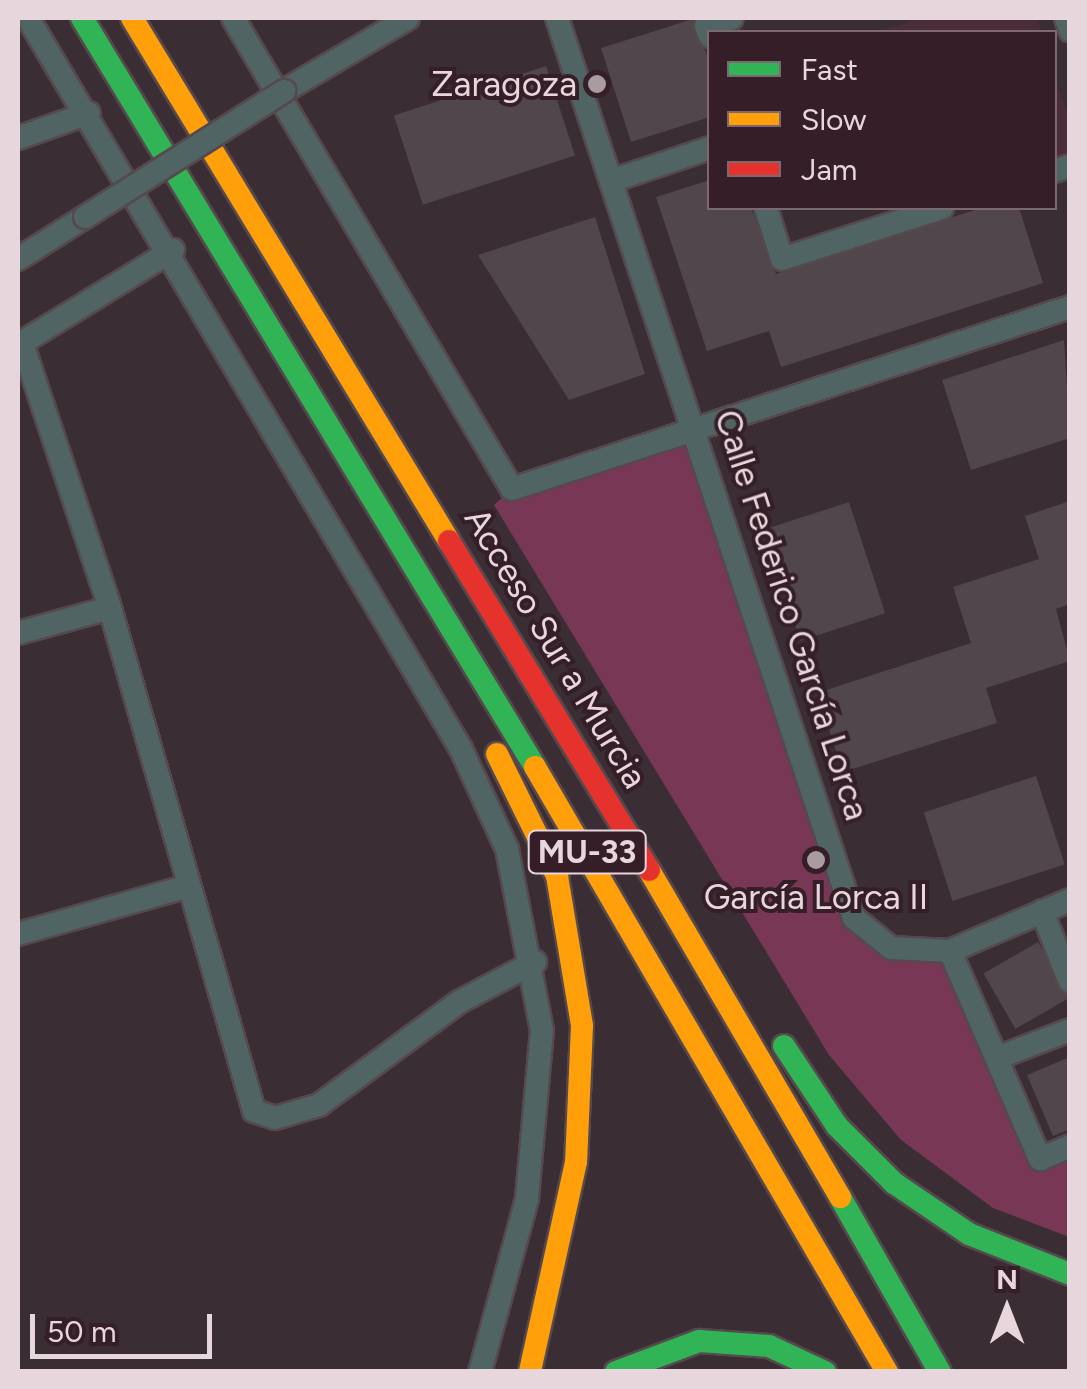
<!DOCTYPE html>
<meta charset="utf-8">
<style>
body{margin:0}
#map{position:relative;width:1087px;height:1389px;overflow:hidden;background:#3a2d33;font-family:Figtree,sans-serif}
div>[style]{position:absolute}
.built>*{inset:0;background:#4a2d39}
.green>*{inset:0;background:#773755}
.building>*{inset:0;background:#51464b;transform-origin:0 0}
.roads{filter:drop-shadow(2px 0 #55494e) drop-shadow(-2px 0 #55494e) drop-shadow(0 2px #55494e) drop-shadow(0 -2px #55494e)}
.street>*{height:22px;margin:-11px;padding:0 11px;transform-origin:11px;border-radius:11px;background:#506464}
.fast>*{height:22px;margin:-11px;padding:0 11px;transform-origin:11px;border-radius:11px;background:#30b455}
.slow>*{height:22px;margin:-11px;padding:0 11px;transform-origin:11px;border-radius:11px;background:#ff9f0a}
.jam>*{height:22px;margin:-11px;padding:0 11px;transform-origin:11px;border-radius:11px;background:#e5322d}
.bridges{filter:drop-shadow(2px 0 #55494e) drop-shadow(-2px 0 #55494e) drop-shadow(0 2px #55494e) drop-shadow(0 -2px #55494e)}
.street-bridge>*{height:22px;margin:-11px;padding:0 11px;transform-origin:11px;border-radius:11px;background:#506464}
.dots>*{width:28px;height:28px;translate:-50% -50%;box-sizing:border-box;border:5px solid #351e28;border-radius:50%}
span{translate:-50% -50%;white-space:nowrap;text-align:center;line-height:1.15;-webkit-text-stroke:8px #351e28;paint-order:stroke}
.shield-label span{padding:2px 8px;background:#351e28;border:2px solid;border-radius:8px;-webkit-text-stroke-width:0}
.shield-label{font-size:32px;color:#e7d6dc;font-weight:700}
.poi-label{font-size:35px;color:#e7d6dc}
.right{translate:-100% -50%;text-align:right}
.street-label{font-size:35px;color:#e7d6dc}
.frame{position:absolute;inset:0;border:20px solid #e7d6dc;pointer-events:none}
.legend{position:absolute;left:707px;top:30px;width:350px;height:180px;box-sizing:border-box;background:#351e28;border:2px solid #7c6870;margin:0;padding:12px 18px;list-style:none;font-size:30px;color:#e7d6dc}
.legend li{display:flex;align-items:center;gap:20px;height:50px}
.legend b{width:50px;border:2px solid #7c6870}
.north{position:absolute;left:957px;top:1259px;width:100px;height:100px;-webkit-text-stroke:8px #351e28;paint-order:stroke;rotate:0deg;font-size:28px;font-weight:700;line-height:40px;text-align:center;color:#e7d6dc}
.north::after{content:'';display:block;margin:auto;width:35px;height:45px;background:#e7d6dc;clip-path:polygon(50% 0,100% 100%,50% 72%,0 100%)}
.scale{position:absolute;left:30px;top:1314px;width:182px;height:45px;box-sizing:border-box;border:5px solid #e7d6dc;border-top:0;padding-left:12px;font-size:30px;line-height:35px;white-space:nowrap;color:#e7d6dc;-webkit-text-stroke:8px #351e28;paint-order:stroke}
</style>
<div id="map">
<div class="built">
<i style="clip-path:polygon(921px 18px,1037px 18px,1042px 32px,875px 32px)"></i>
<i style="clip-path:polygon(1054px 75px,1070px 123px,1069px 159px,1054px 163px)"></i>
</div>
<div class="green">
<i style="clip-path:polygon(695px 428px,854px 918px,891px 948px,950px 951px,1040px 1158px,1069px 1146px,1069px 1237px,993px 1208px,901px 1140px,829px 1055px,494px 505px,512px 489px)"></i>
</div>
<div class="building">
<i style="clip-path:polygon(693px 19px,710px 63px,710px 117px,631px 142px,601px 48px)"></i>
<i style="left:546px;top:66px;width:94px;height:160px;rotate:72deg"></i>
<i style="clip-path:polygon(710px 180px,710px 208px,751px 208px,776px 274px,981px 208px,1019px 208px,1043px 283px,781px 367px,769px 331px,707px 351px,656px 197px)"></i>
<i style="clip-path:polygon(595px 217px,645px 374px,569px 400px,478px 255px)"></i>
<i style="clip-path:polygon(1064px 340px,1070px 438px,971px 470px,942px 380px)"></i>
<i style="clip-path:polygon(1070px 501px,1070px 604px,1056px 609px,1070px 661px,986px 688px,997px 723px,843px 772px,817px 693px,971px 643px,953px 587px,1039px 559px,1025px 516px)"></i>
<i style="left:849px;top:502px;width:117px;height:89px;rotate:72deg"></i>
<i style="left:1036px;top:776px;width:93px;height:118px;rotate:72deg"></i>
<i style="left:1038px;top:942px;width:64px;height:63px;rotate:60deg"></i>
<i style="clip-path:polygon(1070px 1057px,1070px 1129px,1053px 1136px,1027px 1075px)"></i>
</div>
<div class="roads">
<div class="street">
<i style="left:28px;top:18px;width:850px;rotate:59.36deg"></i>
<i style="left:461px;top:749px;width:110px;rotate:65.3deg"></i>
<i style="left:507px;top:849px;width:184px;rotate:79.1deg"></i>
<i style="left:542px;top:1030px;width:170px;rotate:95.1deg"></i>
<i style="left:527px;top:1199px;width:179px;rotate:105.2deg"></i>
<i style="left:233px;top:18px;width:547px;rotate:59.36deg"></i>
<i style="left:512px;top:489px;width:587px;rotate:-18.06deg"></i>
<i style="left:557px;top:18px;width:948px;rotate:71.74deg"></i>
<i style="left:854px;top:918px;width:48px;rotate:39deg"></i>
<i style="left:891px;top:948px;width:59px;rotate:2.9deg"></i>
<i style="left:950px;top:951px;width:130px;rotate:-23deg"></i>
<i style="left:1066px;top:18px;width:13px;rotate:72deg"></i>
<i style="left:710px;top:36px;width:11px;rotate:-112deg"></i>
<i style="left:706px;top:26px;width:27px;rotate:-17deg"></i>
<i style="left:284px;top:91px;width:144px;rotate:-30.5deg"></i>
<i style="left:18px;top:138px;width:75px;rotate:-19.4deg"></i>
<i style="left:1054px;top:171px;width:17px;rotate:-17deg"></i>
<i style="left:611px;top:181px;width:104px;rotate:-18.4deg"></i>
<i style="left:766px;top:208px;width:53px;rotate:72.6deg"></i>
<i style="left:782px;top:259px;width:168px;rotate:-17.7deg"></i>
<i style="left:18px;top:259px;width:79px;rotate:-32.1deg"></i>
<i style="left:22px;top:343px;width:279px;rotate:71.6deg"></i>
<i style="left:110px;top:608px;width:523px;rotate:74.02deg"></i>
<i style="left:254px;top:1111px;width:22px;rotate:18deg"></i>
<i style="left:275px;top:1118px;width:46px;rotate:-16.5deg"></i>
<i style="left:319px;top:1105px;width:174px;rotate:-36.3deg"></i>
<i style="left:459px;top:1002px;width:86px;rotate:-27.8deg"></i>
<i style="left:18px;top:345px;width:182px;rotate:-31.5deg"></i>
<i style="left:18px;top:633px;width:95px;rotate:-15.2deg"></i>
<i style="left:1042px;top:911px;width:76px;rotate:68.5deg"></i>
<i style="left:18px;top:934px;width:173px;rotate:-15.7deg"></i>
<i style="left:950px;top:951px;width:227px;rotate:66.6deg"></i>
<i style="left:1040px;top:1159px;width:33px;rotate:-23deg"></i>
<i style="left:997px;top:1058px;width:78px;rotate:-21deg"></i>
</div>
<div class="fast">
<i style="left:82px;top:18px;width:875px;rotate:58.83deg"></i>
<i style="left:784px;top:1046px;width:96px;rotate:56.5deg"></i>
<i style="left:837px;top:1126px;width:81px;rotate:45deg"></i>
<i style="left:894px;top:1183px;width:91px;rotate:34.2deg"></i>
<i style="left:969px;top:1234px;width:109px;rotate:21.6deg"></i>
<i style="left:840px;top:1197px;width:202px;rotate:60.3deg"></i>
<i style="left:616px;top:1372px;width:89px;rotate:-20.5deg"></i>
<i style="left:699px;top:1341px;width:70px;rotate:4.1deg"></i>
<i style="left:769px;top:1346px;width:62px;rotate:24.9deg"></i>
</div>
<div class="slow">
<i style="left:132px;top:18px;width:612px;rotate:58.78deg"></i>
<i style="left:497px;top:754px;width:136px;rotate:63.8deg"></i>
<i style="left:557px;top:876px;width:152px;rotate:80.5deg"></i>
<i style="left:582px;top:1026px;width:136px;rotate:92.5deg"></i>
<i style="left:576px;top:1162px;width:215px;rotate:102.4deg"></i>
<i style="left:535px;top:767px;width:700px;rotate:59.81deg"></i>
<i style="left:649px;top:870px;width:379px;rotate:59.7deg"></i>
</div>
<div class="jam">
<i style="left:449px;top:541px;width:385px;rotate:58.7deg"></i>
</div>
</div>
<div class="bridges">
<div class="street-bridge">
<i style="left:85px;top:217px;width:236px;rotate:-32.3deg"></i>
</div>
</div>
<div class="dots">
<i style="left:597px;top:84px;background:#aa9ba1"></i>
<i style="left:816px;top:860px;background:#aa9ba1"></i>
</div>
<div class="shield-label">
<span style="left:587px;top:852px">MU-33</span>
</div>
<div class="poi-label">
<span class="right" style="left:577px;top:84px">Zaragoza</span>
<span style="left:816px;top:897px">García Lorca II</span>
</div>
<div class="street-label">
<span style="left:792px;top:615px;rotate:72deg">Calle Federico García Lorca</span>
<span style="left:556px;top:648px;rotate:59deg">Acceso Sur a Murcia</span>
</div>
<div class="frame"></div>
<ul class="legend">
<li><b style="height:12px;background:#30b455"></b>Fast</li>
<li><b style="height:12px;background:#ff9f0a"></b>Slow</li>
<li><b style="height:12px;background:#e5322d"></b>Jam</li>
</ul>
<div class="north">N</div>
<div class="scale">50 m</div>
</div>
